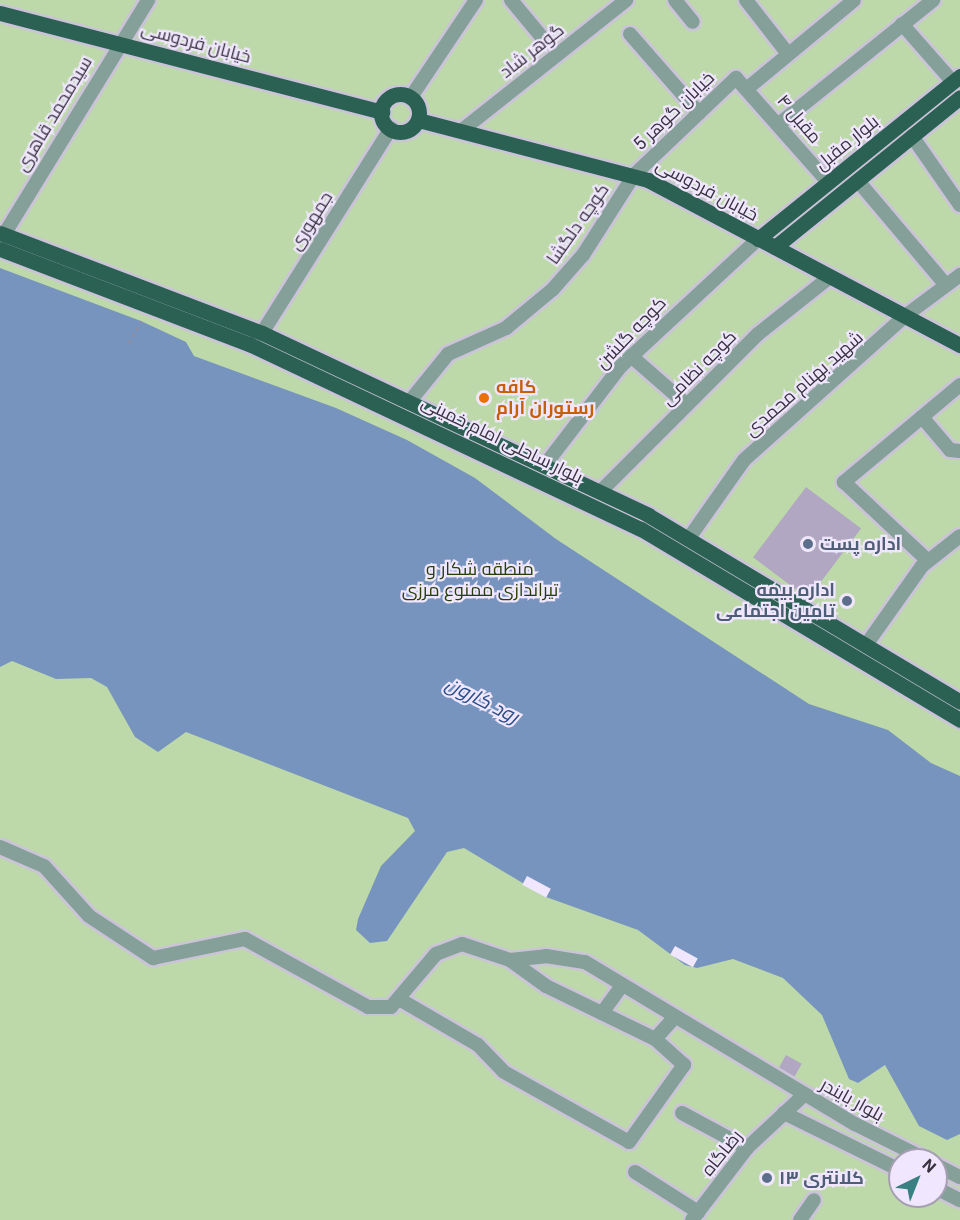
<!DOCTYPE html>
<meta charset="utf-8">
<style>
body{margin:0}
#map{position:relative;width:960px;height:1220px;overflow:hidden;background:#f0e7ff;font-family:Roboto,Cairo,sans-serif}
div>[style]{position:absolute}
.green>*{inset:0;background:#bed9a9}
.water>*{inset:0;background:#7794bf}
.pier>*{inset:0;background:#f0e7ff;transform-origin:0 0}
.building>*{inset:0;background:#b1a7c2;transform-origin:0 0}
.path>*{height:2px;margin-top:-1px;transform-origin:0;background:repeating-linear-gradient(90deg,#938c9d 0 3px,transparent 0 7.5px)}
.roads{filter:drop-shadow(2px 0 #cbc3d8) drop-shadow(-2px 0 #cbc3d8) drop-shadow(0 2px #cbc3d8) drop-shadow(0 -2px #cbc3d8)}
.minor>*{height:14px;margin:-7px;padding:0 7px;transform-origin:7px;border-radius:7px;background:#85a098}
.major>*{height:15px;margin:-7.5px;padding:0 7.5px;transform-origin:7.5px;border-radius:7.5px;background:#2a6153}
.major>.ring{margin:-7.5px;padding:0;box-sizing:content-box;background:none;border:15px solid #2a6153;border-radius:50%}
.dots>*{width:16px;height:16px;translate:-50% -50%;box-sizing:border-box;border:3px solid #f0e7ff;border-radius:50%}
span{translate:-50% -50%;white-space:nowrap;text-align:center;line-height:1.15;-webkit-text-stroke:4.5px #f0e7ff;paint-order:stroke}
.street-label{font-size:18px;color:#38333e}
.food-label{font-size:18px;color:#c56008;font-weight:700}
.left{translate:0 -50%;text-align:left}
.service-label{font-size:18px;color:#4e5e75;font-weight:700}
.right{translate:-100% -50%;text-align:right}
.park-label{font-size:18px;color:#263f09}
.water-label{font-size:20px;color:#2b4f88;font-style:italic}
.north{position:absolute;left:888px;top:1148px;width:60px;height:60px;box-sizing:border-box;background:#f0e7ff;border:2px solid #a69fb2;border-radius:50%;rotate:43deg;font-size:16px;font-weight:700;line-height:24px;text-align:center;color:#38333e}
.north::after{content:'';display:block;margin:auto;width:21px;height:27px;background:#388081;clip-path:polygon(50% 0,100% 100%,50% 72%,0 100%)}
</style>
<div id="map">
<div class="green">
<i style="clip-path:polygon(evenodd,0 0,960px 0,960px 1220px,0 1220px,0 0,900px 1160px,936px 1160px,936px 1196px,900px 1196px,900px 1160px)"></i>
</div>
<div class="water">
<i style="clip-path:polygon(0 268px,141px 321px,186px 342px,194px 356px,336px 408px,407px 440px,475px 478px,556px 539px,809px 704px,888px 730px,931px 763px,960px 776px,960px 1134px,947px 1140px,919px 1126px,885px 1065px,858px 1083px,849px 1079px,822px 1015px,783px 978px,733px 959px,697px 968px,685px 965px,638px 930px,546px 897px,464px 848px,447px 852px,387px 941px,370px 943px,356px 930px,358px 919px,381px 866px,415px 831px,408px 818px,186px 732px,158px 752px,135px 737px,107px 687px,91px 678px,56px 679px,12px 661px,0 667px)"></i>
</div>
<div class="pier">
<i style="left:527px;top:876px;width:27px;height:10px;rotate:28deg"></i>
<i style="left:675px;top:946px;width:26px;height:10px;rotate:29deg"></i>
</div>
<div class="building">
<i style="left:806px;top:487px;width:69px;height:88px;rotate:37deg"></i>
<i style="left:786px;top:1055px;width:18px;height:15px;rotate:29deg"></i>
</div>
<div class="path">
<i style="left:129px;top:343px;width:25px;rotate:-61deg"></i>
</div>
<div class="roads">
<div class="minor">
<i style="left:511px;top:0;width:53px;rotate:50.3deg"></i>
<i style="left:675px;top:0;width:28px;rotate:51deg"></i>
<i style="left:746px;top:0;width:68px;rotate:52.1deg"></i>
<i style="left:902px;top:24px;width:77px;rotate:48.7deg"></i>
<i style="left:630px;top:34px;width:105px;rotate:48.9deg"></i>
<i style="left:749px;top:87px;width:136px;rotate:-39.6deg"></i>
<i style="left:411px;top:97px;width:117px;rotate:-56.2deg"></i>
<i style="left:779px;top:124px;width:198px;rotate:-38.8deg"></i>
<i style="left:461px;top:131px;width:211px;rotate:-38.4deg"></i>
<i style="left:912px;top:136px;width:84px;rotate:55.2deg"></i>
<i style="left:858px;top:181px;width:136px;rotate:49.8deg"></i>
<i style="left:0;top:241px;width:283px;rotate:-58.4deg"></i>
<i style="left:262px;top:333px;width:242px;rotate:-57.8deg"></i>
<i style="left:631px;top:356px;width:74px;rotate:41.2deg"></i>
<i style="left:960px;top:385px;width:50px;rotate:139.9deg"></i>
<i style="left:922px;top:417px;width:43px;rotate:49.7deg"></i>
<i style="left:950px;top:450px;width:10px;rotate:6deg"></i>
<i style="left:410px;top:401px;width:60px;rotate:-51deg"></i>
<i style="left:448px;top:354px;width:64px;rotate:-24.1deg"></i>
<i style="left:506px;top:328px;width:61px;rotate:-39.7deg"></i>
<i style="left:553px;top:289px;width:45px;rotate:-48.6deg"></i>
<i style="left:583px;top:255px;width:95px;rotate:-57.5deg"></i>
<i style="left:634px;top:175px;width:141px;rotate:-43.6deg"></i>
<i style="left:736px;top:78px;width:140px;rotate:48.5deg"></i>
<i style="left:922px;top:417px;width:102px;rotate:140.2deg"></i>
<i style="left:844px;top:482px;width:115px;rotate:43.2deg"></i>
<i style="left:545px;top:465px;width:125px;rotate:-52.5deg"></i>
<i style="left:621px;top:366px;width:187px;rotate:-42.8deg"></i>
<i style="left:600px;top:492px;width:223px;rotate:-45deg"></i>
<i style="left:758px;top:334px;width:92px;rotate:-38.4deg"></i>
<i style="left:689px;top:538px;width:95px;rotate:-54.8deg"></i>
<i style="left:744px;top:460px;width:216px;rotate:-41.8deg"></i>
<i style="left:905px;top:316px;width:69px;rotate:-36.7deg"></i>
<i style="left:866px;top:645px;width:97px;rotate:-54.7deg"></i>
<i style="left:922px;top:566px;width:48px;rotate:-38.3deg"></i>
<i style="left:0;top:847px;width:48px;rotate:23.4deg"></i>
<i style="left:44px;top:866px;width:67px;rotate:48deg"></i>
<i style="left:89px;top:916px;width:77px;rotate:33.3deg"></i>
<i style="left:153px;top:958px;width:94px;rotate:-11.7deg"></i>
<i style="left:245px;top:939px;width:141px;rotate:28.9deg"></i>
<i style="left:368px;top:1007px;width:23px"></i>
<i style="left:391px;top:1007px;width:70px;rotate:-49.7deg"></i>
<i style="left:436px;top:954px;width:28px;rotate:-21deg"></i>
<i style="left:462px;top:944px;width:51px;rotate:18.4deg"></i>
<i style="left:510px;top:960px;width:36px;rotate:-6deg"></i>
<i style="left:546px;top:956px;width:39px;rotate:9deg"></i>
<i style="left:585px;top:962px;width:315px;rotate:31deg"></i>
<i style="left:855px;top:1124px;width:80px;rotate:26.6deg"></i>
<i style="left:510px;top:960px;width:44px;rotate:35.8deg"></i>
<i style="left:546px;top:986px;width:121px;rotate:25.9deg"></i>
<i style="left:655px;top:1039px;width:30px;rotate:-48deg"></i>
<i style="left:399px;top:999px;width:91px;rotate:30.2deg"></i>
<i style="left:478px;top:1045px;width:37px;rotate:46deg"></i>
<i style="left:504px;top:1072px;width:143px;rotate:29.2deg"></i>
<i style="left:629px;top:1142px;width:95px;rotate:-54.5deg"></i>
<i style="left:684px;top:1065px;width:39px;rotate:-138deg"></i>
<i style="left:602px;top:1013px;width:34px;rotate:-54deg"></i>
<i style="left:682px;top:1113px;width:74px;rotate:28.3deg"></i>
<i style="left:784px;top:1113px;width:129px;rotate:26.2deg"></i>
<i style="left:936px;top:1165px;width:27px;rotate:27deg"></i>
<i style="left:635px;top:1172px;width:75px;rotate:32.4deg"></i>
<i style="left:936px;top:1188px;width:27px;rotate:27deg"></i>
<i style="left:692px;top:1220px;width:91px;rotate:-52.6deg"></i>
<i style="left:747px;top:1148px;width:79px;rotate:-43deg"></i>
<i style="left:800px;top:1220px;width:24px;rotate:-55deg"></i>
</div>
<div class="major">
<i style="left:0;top:13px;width:395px;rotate:14.5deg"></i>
<i class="ring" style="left:381px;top:94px;width:23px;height:23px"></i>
<i style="left:418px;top:120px;width:238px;rotate:14.6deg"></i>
<i style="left:648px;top:180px;width:353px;rotate:27.9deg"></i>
<i style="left:0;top:233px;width:280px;rotate:20.9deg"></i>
<i style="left:262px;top:333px;width:427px;rotate:25.2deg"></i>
<i style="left:648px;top:515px;width:364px;rotate:30.9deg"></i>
<i style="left:758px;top:239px;width:260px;rotate:-38.9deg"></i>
<i style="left:775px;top:247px;width:238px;rotate:-39deg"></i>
<i style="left:0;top:249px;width:267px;rotate:20.9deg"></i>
<i style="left:249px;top:344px;width:433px;rotate:25.3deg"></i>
<i style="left:641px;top:529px;width:372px;rotate:30.9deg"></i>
</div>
</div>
<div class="dots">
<i style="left:484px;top:398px;background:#e8710a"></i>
<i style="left:808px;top:544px;background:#5c6f8a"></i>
<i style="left:847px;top:601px;background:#5c6f8a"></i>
<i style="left:767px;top:1178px;background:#5c6f8a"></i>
</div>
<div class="street-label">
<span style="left:196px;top:43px;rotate:15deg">خیابان فردوسی</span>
<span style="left:532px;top:51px;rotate:-38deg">گوهر شاد</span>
<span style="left:674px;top:111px;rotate:-44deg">خیابان گوهر 5</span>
<span style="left:54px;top:114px;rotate:-59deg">سیدمحمد قاهری</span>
<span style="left:799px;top:119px;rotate:50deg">مقبل ۴</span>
<span style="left:847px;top:143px;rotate:-39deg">بلوار مقبل</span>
<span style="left:707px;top:190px;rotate:28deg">خیابان فردوسی</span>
<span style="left:311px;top:221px;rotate:-58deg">جمهوری</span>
<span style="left:578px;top:224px;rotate:-55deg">کوچه دلگشا</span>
<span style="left:631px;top:333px;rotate:-46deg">کوچه گلشن</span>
<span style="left:699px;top:368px;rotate:-45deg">کوچه نظامی</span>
<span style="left:804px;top:384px;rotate:-41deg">شهید بهنام محمدی</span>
<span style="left:502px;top:440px;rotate:26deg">بلوار ساحلی امام خمینی</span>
<span style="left:852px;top:1100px;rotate:29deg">بلوار بایندر</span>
<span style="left:722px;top:1153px;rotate:-51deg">رضاگاه</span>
</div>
<div class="food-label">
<span class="left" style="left:496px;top:398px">کافه<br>رستوران آرام</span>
</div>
<div class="service-label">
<span class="left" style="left:820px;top:544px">اداره پست</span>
<span class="right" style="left:835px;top:601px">اداره بیمه<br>تامین اجتماعی</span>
<span class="left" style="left:779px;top:1178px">کلانتری ۱۳</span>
</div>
<div class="park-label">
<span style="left:480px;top:580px">منطقه شکار و<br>تیراندازی ممنوع مرزی</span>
</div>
<div class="water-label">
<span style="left:482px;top:700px;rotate:27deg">رود کارون</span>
</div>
<div class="north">N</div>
</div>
